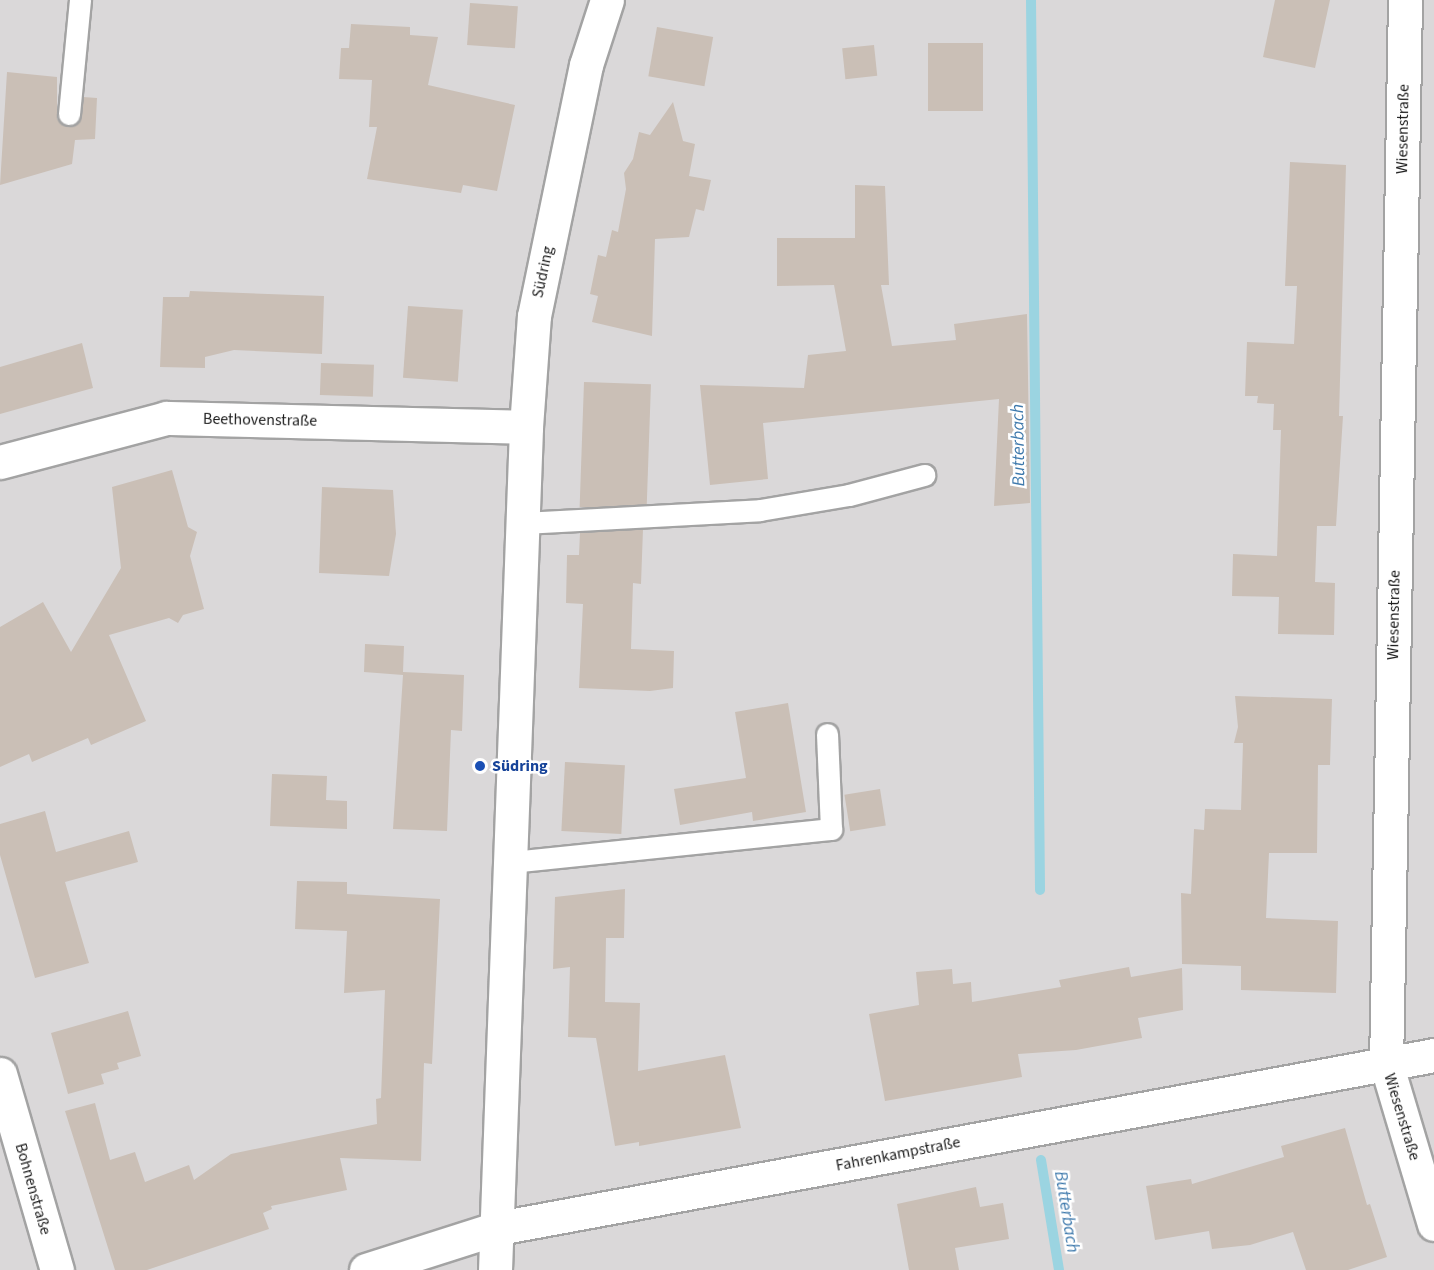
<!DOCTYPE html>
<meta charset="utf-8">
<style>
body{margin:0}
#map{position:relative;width:1434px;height:1270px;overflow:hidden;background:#eee9e0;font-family:"Source Sans 3",sans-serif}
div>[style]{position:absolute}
.residential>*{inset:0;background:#dad8d9;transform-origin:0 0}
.stream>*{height:10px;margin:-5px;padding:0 5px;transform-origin:5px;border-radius:5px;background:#9bd4e1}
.building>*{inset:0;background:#cabfb6;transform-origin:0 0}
.roads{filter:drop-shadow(2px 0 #a3a3a3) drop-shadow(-2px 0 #a3a3a3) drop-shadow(0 2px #a3a3a3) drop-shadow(0 -2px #a3a3a3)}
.lane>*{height:21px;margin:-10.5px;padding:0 10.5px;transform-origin:10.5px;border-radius:10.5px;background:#fff}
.street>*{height:33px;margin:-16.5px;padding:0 16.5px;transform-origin:16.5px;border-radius:16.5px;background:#fff}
.dots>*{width:16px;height:16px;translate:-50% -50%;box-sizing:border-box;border:3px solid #fff;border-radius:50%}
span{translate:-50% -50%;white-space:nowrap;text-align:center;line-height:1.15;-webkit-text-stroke:5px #fff;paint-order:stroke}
.street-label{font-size:16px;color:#1c1c1c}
.transit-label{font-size:16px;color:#164399;font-weight:700}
.left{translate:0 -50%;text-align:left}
.water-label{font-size:18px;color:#3e79ac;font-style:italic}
</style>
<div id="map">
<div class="residential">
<i style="left:0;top:0;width:1434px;height:1270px"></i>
</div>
<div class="stream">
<i style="left:1031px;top:0;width:890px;rotate:89.42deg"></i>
<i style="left:1041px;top:1160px;width:111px;rotate:80.7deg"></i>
</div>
<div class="building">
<i style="clip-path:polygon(1275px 0,1330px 0,1315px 68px,1263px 57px)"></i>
<i style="left:470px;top:3px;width:48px;height:42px;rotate:4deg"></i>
<i style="clip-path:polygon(351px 24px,410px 27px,410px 35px,438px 37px,428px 85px,515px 105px,497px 191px,463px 185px,461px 193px,367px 179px,377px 127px,369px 127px,372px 80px,339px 79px,341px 48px,349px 48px)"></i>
<i style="left:657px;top:27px;width:57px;height:50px;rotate:10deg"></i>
<i style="left:983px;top:43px;width:68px;height:55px;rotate:90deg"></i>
<i style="left:874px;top:45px;width:31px;height:32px;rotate:84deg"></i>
<i style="clip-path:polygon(7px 72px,57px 77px,57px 119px,67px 127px,80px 121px,83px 97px,97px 98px,95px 139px,75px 140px,72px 164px,0 185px)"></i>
<i style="clip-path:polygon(673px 102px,683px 141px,695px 144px,689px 176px,711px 180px,704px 211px,696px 209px,689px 237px,655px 239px,652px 336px,592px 322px,598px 296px,590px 294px,598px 255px,606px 257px,612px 230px,618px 232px,626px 189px,624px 173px,633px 159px,639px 132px,650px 135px)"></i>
<i style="clip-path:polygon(1290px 162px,1346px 165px,1339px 416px,1343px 416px,1336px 526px,1317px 526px,1315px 582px,1335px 583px,1334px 635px,1278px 634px,1279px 597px,1232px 596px,1233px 554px,1277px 556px,1281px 430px,1273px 430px,1274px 404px,1257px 403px,1258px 396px,1245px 396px,1247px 342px,1294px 344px,1297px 286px,1285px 286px)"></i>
<i style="clip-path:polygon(855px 185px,885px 186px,889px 285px,881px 285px,892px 346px,956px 340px,954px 324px,1027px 314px,1030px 503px,994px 506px,999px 399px,763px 423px,768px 479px,710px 485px,700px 385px,804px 388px,808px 355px,846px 351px,834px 285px,777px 286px,777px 238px,855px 238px)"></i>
<i style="clip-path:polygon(190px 291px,324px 296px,322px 354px,234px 350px,205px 357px,205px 368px,160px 367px,163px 297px,189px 297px)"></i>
<i style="left:408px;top:306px;width:55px;height:72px;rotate:4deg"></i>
<i style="clip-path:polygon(82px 343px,93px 388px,0 414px,0 367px)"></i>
<i style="left:321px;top:363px;width:53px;height:32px;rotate:2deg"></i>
<i style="left:584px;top:382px;width:67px;height:125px;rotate:2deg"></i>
<i style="clip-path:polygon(172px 470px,188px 527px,197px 532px,190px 556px,204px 609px,183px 615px,178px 623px,169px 618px,109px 635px,146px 721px,91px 745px,88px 738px,32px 762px,29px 754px,0 767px,0 627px,43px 602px,71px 652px,121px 568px,112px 487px)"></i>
<i style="clip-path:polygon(322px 487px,393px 490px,396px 534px,389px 576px,319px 573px)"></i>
<i style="clip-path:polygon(643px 529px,641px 584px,633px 583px,631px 649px,674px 651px,673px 688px,650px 691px,579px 688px,583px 604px,566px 603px,567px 555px,579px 555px,580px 533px)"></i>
<i style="clip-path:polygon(365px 644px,404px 646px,403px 672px,464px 675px,462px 731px,451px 730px,447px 831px,393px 829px,403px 675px,364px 672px)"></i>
<i style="clip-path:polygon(1235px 696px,1332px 699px,1330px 765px,1318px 765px,1317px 853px,1269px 853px,1266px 918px,1338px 921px,1336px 993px,1241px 990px,1241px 966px,1182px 964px,1181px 893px,1191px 894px,1194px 829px,1204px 830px,1205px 809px,1241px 810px,1243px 743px,1234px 743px,1238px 727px)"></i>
<i style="clip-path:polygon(788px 703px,806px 812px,753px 821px,752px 812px,680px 825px,674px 789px,746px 778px,735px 712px)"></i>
<i style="left:565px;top:762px;width:60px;height:69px;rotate:3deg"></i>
<i style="clip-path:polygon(272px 774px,327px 776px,326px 800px,347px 801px,347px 829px,270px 826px)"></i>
<i style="left:880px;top:789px;width:37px;height:36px;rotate:81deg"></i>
<i style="clip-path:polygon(45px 811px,56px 852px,129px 831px,138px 862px,65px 882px,89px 963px,35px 978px,0 855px,0 824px)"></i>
<i style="clip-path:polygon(297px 881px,347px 882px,347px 894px,440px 899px,432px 1064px,424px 1063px,421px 1161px,340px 1158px,347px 1190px,271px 1206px,272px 1209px,263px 1213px,269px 1229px,147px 1270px,115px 1270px,65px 1111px,95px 1103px,110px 1160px,135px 1152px,145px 1182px,189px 1165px,194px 1180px,231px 1154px,377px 1124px,376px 1099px,381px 1098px,385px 990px,344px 993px,347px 931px,295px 929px)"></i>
<i style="clip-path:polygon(625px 889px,624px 938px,606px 938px,605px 1002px,640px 1003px,638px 1071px,725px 1055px,741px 1128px,639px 1146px,639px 1142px,615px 1146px,596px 1038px,568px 1037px,570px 967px,553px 969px,555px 897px)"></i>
<i style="clip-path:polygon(1129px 967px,1131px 977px,1182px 968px,1183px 1010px,1138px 1018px,1142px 1038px,1076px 1050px,1018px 1054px,1022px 1077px,885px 1101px,869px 1014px,919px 1005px,916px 972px,952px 969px,953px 984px,971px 982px,972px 1002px,1061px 987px,1059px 980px)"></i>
<i style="clip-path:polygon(128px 1011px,141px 1056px,117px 1063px,119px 1069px,101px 1074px,104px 1084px,68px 1094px,51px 1033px)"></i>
<i style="clip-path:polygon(1345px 1128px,1367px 1205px,1370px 1204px,1387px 1257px,1348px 1270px,1306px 1270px,1293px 1232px,1250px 1245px,1212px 1249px,1209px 1231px,1155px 1240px,1146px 1186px,1191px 1179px,1192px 1184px,1284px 1157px,1281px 1146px)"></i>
<i style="clip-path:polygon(976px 1187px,980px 1207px,1003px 1203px,1009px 1239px,955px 1248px,959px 1270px,909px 1270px,897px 1204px)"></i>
</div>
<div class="roads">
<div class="lane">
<i style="left:69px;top:114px;width:115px;rotate:-84.5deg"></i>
<i style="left:523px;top:523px;width:237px;rotate:-3.1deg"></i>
<i style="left:760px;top:510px;width:90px;rotate:-9.6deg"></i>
<i style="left:849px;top:495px;width:78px;rotate:-14.9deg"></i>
<i style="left:511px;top:862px;width:322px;rotate:-5.9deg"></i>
<i style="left:831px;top:829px;width:95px;rotate:-92.4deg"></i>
</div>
<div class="street">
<i style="left:1405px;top:0;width:1063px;rotate:91.02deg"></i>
<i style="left:1386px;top:1063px;width:168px;rotate:73.4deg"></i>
<i style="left:0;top:462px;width:172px;rotate:-14.8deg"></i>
<i style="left:166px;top:418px;width:360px;rotate:1.4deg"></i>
<i style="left:0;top:1074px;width:204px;rotate:73.8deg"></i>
<i style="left:366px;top:1270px;width:139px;rotate:-17.7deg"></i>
<i style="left:498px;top:1228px;width:952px;rotate:-10.47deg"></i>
<i style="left:495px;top:1270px;width:844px;rotate:-87.89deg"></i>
<i style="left:526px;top:427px;width:111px;rotate:-85.9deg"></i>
<i style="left:534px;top:316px;width:256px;rotate:-78.3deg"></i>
<i style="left:586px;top:65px;width:68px;rotate:-72.1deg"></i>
</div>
</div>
<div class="dots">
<i style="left:480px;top:766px;background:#1a4fb4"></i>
</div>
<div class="street-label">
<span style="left:1403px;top:129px;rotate:-89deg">Wiesenstraße</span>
<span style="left:543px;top:272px;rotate:-78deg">Südring</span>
<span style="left:260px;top:420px;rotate:1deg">Beethovenstraße</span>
<span style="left:1394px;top:615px;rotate:-89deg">Wiesenstraße</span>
<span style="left:1402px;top:1117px;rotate:73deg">Wiesenstraße</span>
<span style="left:898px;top:1154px;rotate:-11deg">Fahrenkampstraße</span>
<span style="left:33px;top:1189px;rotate:74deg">Bohnenstraße</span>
</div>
<div class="transit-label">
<span class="left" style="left:492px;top:766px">Südring</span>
</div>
<div class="water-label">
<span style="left:1019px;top:445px;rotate:-91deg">Butterbach</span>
<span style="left:1066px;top:1212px;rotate:81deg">Butterbach</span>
</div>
</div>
